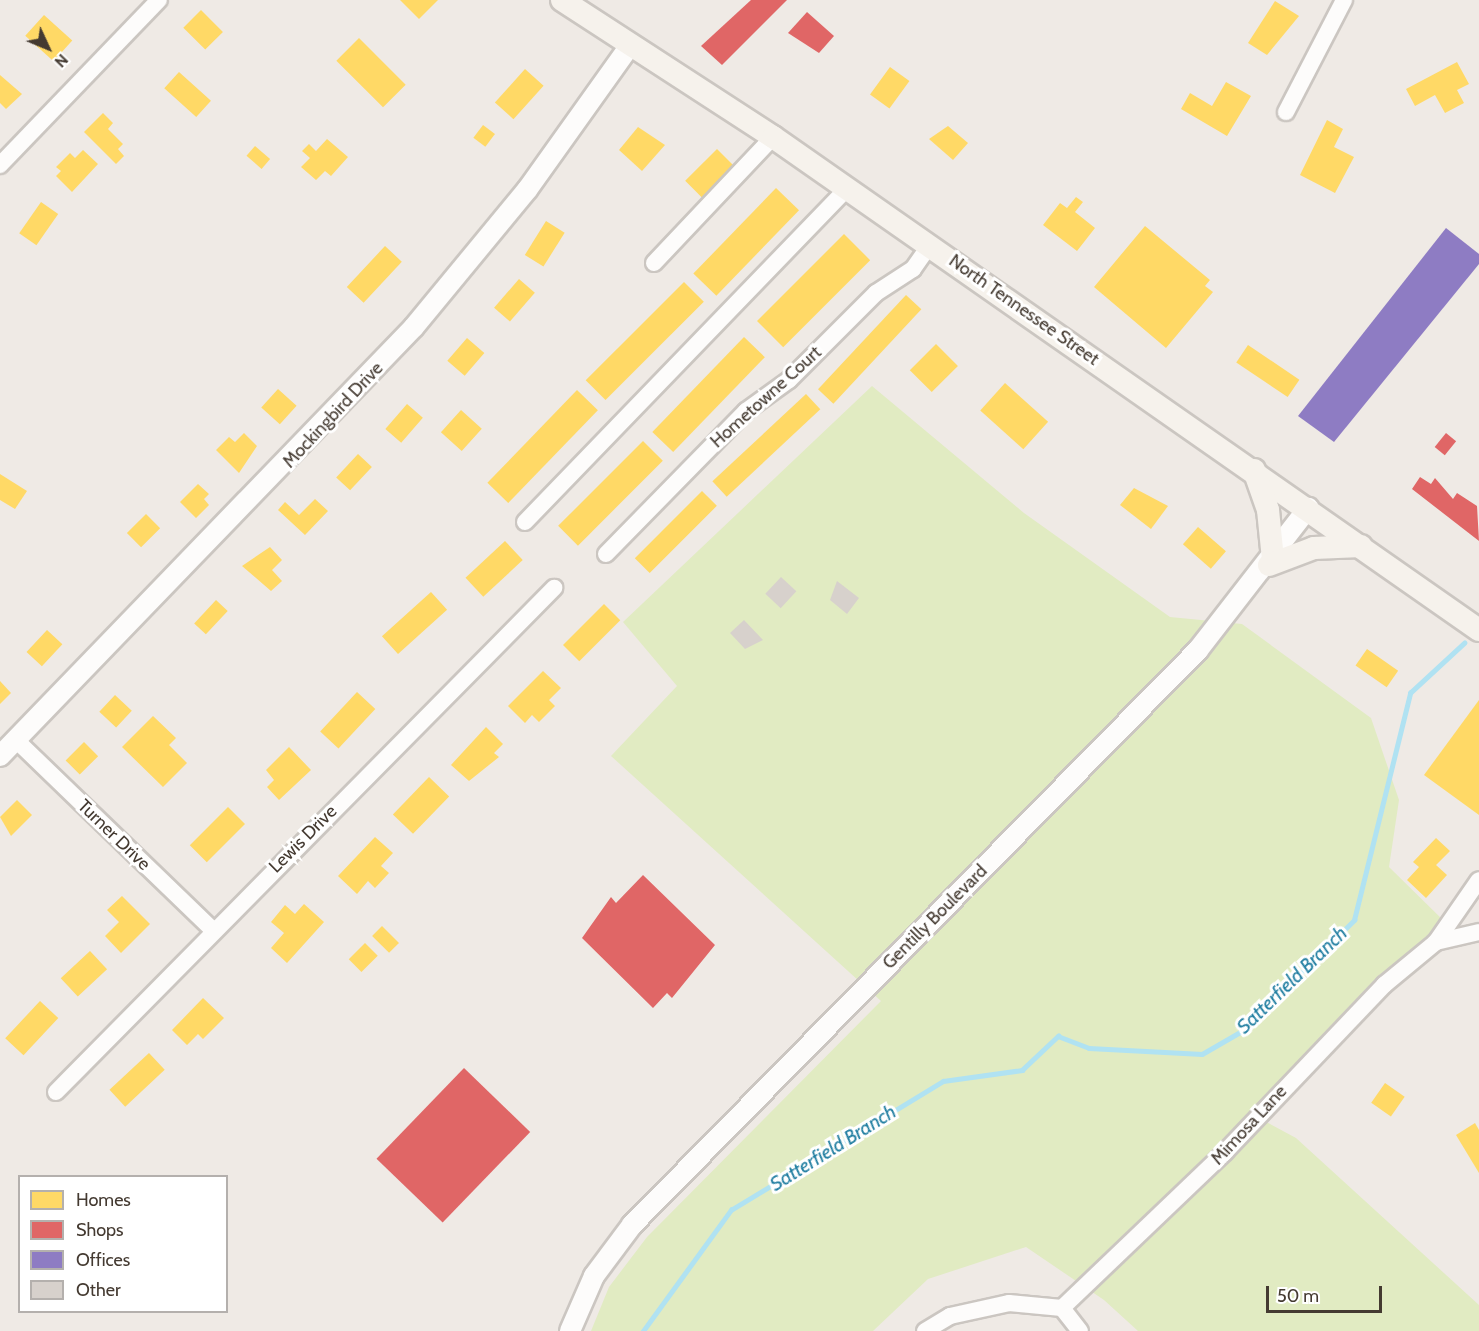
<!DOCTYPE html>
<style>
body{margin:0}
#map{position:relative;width:1479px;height:1331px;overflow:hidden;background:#efeae5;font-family:Cabin,sans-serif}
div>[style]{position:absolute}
.green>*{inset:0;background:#e1ebc2}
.homes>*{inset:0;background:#ffd966;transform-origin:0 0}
.shops>*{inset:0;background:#e06666;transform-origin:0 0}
.offices>*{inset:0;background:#8e7cc3}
.stream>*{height:4.5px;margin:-2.25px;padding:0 2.25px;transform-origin:2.25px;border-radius:2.25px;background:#b0e2f2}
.building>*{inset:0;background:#d7d1cc;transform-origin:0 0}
.roads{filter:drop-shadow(2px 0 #cbc6c1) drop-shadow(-2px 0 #cbc6c1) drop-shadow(0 2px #cbc6c1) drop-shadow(0 -2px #cbc6c1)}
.minor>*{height:16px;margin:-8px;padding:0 8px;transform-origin:8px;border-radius:8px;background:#fdfcfb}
.tertiary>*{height:20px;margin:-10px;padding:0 10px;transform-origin:10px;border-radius:10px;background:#fdfcfb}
.secondary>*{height:22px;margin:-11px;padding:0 11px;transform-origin:11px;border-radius:11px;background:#f6f2ec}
span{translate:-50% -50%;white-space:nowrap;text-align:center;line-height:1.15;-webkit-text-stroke:6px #fff;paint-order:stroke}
.street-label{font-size:18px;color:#443a31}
.water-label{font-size:20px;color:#1f7da0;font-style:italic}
.legend{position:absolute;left:18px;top:1175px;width:210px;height:138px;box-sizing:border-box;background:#fff;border:2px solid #b4b0ad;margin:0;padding:8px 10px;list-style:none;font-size:18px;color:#443a31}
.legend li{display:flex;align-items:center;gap:12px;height:30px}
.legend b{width:30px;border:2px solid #b4b0ad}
.north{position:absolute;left:18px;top:18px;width:60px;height:60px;-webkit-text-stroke:4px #fff;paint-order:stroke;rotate:134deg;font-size:16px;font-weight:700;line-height:24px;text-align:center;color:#443a31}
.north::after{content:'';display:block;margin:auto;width:21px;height:27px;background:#443a31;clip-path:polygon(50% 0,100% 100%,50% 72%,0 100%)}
.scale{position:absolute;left:1266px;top:1286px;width:116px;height:27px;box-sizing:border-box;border:3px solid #443a31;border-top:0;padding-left:8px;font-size:18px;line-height:21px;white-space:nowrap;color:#443a31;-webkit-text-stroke:4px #fff;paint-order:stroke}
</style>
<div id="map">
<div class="green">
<i style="clip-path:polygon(872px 386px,1024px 513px,1170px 617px,1242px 624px,1371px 718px,1399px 800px,1389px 867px,1446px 923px,1257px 1117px,1296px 1138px,1479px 1305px,1479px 1331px,1138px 1331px,1104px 1300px,1026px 1247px,928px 1279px,873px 1331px,591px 1331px,609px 1287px,647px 1237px,881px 1001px,611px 756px,677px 686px,623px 622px)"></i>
</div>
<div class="homes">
<i style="clip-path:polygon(400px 0,438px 0,419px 19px)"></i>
<i style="clip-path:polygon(1275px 1px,1299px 16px,1267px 55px,1248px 43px)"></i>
<i style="left:201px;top:10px;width:31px;height:25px;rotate:45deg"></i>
<i style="left:44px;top:15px;width:38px;height:28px;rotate:42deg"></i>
<i style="left:359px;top:38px;width:66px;height:32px;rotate:45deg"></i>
<i style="clip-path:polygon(1457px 62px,1469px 84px,1457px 90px,1464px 103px,1445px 113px,1435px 95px,1415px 106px,1406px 89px)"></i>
<i style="left:890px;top:67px;width:24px;height:34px;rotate:36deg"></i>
<i style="left:525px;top:69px;width:25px;height:45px;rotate:42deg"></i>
<i style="left:179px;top:72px;width:43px;height:22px;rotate:42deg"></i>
<i style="clip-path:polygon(0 75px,22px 94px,6px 109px,0 103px)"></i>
<i style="clip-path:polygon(1226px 82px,1251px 96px,1227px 136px,1181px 109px,1190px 93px,1212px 106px)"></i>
<i style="clip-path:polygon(103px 113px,113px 123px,108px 129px,123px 144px,118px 149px,124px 156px,116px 164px,84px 132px)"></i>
<i style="clip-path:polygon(1327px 120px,1343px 129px,1334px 147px,1354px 157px,1335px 193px,1300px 175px)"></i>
<i style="left:483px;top:125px;width:15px;height:16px;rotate:37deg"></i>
<i style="clip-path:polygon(948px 126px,968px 143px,953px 160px,929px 139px)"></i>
<i style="clip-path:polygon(638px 127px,665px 145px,642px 171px,619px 150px)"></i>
<i style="clip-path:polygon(327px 139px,348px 157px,331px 176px,325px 171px,316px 180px,301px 167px,310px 158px,302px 151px,309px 144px,316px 151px)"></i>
<i style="left:255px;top:146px;width:20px;height:13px;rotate:41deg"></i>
<i style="left:717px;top:149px;width:24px;height:45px;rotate:45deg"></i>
<i style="clip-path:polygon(83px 150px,98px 164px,72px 192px,56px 176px,61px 171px,56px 167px,70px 153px,75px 158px)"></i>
<i style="left:776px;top:188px;width:32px;height:119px;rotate:44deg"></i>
<i style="clip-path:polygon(1076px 197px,1083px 202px,1075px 212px,1095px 228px,1077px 251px,1043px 225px,1060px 203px,1067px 208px)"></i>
<i style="left:41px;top:202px;width:21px;height:38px;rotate:35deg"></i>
<i style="left:546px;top:221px;width:22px;height:40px;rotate:32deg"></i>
<i style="clip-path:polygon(1145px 226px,1210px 280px,1205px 286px,1213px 292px,1166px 348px,1094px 287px)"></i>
<i style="left:844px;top:234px;width:37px;height:123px;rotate:45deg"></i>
<i style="left:385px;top:246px;width:23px;height:56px;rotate:43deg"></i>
<i style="left:519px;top:279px;width:21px;height:38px;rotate:41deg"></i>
<i style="left:684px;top:282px;width:28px;height:139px;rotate:45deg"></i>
<i style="left:906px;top:295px;width:21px;height:129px;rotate:43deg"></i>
<i style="left:744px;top:337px;width:29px;height:132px;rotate:44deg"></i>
<i style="left:467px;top:338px;width:23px;height:30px;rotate:41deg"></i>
<i style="left:936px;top:344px;width:31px;height:37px;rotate:45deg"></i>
<i style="left:1248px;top:345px;width:62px;height:21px;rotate:34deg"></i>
<i style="left:1005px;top:383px;width:58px;height:37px;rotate:42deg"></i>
<i style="left:278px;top:389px;width:25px;height:25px;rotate:42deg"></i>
<i style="left:577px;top:390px;width:29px;height:129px;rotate:44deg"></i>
<i style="left:806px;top:394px;width:21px;height:128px;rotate:47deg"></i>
<i style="left:407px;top:404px;width:21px;height:33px;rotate:41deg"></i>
<i style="left:461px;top:410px;width:28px;height:30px;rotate:42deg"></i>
<i style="clip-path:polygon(244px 433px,257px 446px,239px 473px,216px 450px,229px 437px,235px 442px)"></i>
<i style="left:643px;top:441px;width:28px;height:120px;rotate:45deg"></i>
<i style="left:358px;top:454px;width:19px;height:32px;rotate:43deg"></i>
<i style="clip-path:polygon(0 474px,27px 491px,15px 509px,0 500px)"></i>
<i style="clip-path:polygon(198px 484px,209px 494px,204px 499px,209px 505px,196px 518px,180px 502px)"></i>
<i style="clip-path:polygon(1134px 488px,1168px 506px,1151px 529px,1120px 505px)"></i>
<i style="left:702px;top:491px;width:21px;height:95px;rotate:45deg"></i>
<i style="clip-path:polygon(315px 499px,328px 511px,305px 535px,278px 510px,285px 502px,299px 515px)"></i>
<i style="left:146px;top:514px;width:20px;height:27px;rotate:45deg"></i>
<i style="left:1198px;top:527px;width:37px;height:23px;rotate:41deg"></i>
<i style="left:505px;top:541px;width:26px;height:54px;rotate:47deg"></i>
<i style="clip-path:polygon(270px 547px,282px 560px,272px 570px,282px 581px,271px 591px,242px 566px)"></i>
<i style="left:431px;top:592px;width:24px;height:66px;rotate:48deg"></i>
<i style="left:216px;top:600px;width:16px;height:32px;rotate:43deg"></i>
<i style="left:604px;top:604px;width:23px;height:58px;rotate:45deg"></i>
<i style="left:47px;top:630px;width:21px;height:30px;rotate:43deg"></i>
<i style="left:1367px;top:649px;width:38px;height:20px;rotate:35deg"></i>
<i style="clip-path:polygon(543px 671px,561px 688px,549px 700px,555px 706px,539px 722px,532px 715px,525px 723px,508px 706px)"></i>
<i style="clip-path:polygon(0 681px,11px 693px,0 704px)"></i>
<i style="left:357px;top:692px;width:25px;height:54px;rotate:43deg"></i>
<i style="left:115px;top:695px;width:23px;height:23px;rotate:43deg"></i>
<i style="clip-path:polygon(1479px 700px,1479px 815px,1424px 775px)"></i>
<i style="clip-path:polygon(153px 716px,176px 738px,169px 745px,187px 763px,163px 787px,122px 747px)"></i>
<i style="clip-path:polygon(486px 727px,503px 744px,494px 753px,499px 757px,469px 781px,451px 765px)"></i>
<i style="left:84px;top:742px;width:20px;height:26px;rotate:45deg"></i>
<i style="clip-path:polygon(289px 747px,311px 770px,279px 800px,267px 787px,274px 780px,266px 770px)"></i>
<i style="left:429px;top:777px;width:28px;height:52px;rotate:44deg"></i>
<i style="clip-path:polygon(17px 800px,32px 815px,11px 836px,0 817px)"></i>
<i style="left:228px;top:807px;width:24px;height:54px;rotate:45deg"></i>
<i style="clip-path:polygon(375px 837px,393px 853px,381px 866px,389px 873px,375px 888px,368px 881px,357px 894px,338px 876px)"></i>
<i style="clip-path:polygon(1436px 838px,1450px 851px,1436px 865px,1447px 875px,1426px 898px,1407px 880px,1419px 867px,1413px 862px)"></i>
<i style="clip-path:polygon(122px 896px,150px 924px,121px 953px,105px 936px,119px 922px,107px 910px)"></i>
<i style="clip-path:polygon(304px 904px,324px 922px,287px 963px,271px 948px,284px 933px,271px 922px,285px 905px,295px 914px)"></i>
<i style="left:382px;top:926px;width:24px;height:14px;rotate:45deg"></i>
<i style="left:365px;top:943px;width:18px;height:23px;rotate:45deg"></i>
<i style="left:90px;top:951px;width:25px;height:40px;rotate:47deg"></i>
<i style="clip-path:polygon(203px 998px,224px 1018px,203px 1039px,198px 1034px,187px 1045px,172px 1030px)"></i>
<i style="left:40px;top:1001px;width:25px;height:51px;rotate:43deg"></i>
<i style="left:149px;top:1053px;width:23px;height:54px;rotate:47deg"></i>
<i style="left:1385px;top:1083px;width:24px;height:24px;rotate:35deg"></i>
<i style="clip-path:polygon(1475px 1123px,1479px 1130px,1479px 1173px,1456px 1135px)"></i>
</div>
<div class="shops">
<i style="clip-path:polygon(751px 0,787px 0,722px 65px,701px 46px)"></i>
<i style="clip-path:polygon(807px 12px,834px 36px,819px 53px,788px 33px)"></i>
<i style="left:1446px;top:433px;width:13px;height:18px;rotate:39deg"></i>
<i style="clip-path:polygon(1420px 477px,1431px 484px,1435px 478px,1453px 499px,1457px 493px,1477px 506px,1479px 541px,1412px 489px)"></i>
<i style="clip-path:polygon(643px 875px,715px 945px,672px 998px,667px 993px,653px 1008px,582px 938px,611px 897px,616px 903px)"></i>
<i style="left:464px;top:1068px;width:92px;height:126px;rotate:44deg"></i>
</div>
<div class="offices">
<i style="clip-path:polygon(1446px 228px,1479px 254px,1479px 264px,1334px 442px,1298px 416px)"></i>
</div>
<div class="stream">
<i style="left:643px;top:1331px;width:150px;rotate:-54deg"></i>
<i style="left:731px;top:1210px;width:248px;rotate:-31.3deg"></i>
<i style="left:943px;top:1081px;width:80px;rotate:-7.9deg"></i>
<i style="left:1022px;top:1070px;width:50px;rotate:-43.4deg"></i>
<i style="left:1058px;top:1036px;width:33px;rotate:21deg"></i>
<i style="left:1089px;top:1048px;width:113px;rotate:3deg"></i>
<i style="left:1202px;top:1054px;width:46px;rotate:-29.9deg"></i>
<i style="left:1242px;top:1031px;width:158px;rotate:-44.7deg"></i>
<i style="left:1354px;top:920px;width:234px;rotate:-76.1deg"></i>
<i style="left:1410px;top:693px;width:74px;rotate:-42.8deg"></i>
</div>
<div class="building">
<i style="left:781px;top:577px;width:21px;height:23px;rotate:43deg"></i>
<i style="clip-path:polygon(837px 581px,859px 598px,847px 614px,830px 600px)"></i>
<i style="clip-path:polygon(744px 620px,763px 640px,745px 649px,730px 633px)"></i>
</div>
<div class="roads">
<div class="minor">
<i style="left:1286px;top:112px;width:126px;rotate:-62.6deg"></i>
<i style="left:0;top:165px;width:229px;rotate:-46.1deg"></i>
<i style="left:654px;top:263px;width:173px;rotate:-46.6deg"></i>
<i style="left:525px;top:522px;width:465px;rotate:-46deg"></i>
<i style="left:606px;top:554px;width:200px;rotate:-45.6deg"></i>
<i style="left:746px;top:411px;width:53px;rotate:-35.8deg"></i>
<i style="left:789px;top:380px;width:123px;rotate:-45deg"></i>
<i style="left:876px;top:293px;width:44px;rotate:-33deg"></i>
<i style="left:913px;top:269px;width:29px;rotate:-55deg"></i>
<i style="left:16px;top:740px;width:274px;rotate:44deg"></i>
<i style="left:1436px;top:942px;width:44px;rotate:-13.1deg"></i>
<i style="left:56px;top:1092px;width:709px;rotate:-45.34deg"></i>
<i style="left:1062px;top:1308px;width:226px;rotate:-43.7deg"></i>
<i style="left:1225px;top:1152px;width:231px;rotate:-46.4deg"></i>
<i style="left:1384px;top:985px;width:67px;rotate:-39.6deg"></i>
<i style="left:1436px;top:942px;width:75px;rotate:-55.3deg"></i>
<i style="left:925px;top:1331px;width:29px;rotate:-31deg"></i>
<i style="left:950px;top:1316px;width:60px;rotate:-12.4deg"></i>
<i style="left:1009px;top:1303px;width:53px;rotate:5.4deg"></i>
<i style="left:1062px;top:1308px;width:29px;rotate:52deg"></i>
</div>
<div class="tertiary">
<i style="left:0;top:756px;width:596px;rotate:-46.02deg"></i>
<i style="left:414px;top:327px;width:178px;rotate:-50.5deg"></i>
<i style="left:527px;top:190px;width:179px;rotate:-54.5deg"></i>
<i style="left:570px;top:1331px;width:60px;rotate:-66.4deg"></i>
<i style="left:594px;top:1276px;width:64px;rotate:-53.3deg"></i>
<i style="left:632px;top:1225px;width:807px;rotate:-45.45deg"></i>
<i style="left:1198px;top:650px;width:180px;rotate:-52.2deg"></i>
</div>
<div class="secondary">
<i style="left:562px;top:0;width:252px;rotate:33deg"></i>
<i style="left:773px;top:137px;width:861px;rotate:34.93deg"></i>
<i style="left:1254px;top:470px;width:42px;rotate:70.7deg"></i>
<i style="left:1268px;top:510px;width:49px;rotate:84.2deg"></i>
<i style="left:1269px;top:565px;width:48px;rotate:-20.7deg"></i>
<i style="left:1314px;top:548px;width:47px;rotate:-2.4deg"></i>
</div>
</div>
<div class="street-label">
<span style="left:1024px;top:310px;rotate:35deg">North Tennessee Street</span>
<span style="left:766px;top:397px;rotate:-42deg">Hometowne Court</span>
<span style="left:333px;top:415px;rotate:-47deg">Mockingbird Drive</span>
<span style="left:114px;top:835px;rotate:44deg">Turner Drive</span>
<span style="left:303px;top:839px;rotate:-45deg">Lewis Drive</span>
<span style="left:935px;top:917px;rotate:-45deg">Gentilly Boulevard</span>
<span style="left:1249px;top:1125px;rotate:-47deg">Mimosa Lane</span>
</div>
<div class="water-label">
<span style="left:1292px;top:980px;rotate:-44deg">Satterfield Branch</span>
<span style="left:833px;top:1148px;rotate:-32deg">Satterfield Branch</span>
</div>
<ul class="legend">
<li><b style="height:16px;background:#ffd966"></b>Homes</li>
<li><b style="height:16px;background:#e06666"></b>Shops</li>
<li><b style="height:16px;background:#8e7cc3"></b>Offices</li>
<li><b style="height:16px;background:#d7d1cc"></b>Other</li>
</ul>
<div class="north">N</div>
<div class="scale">50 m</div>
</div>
